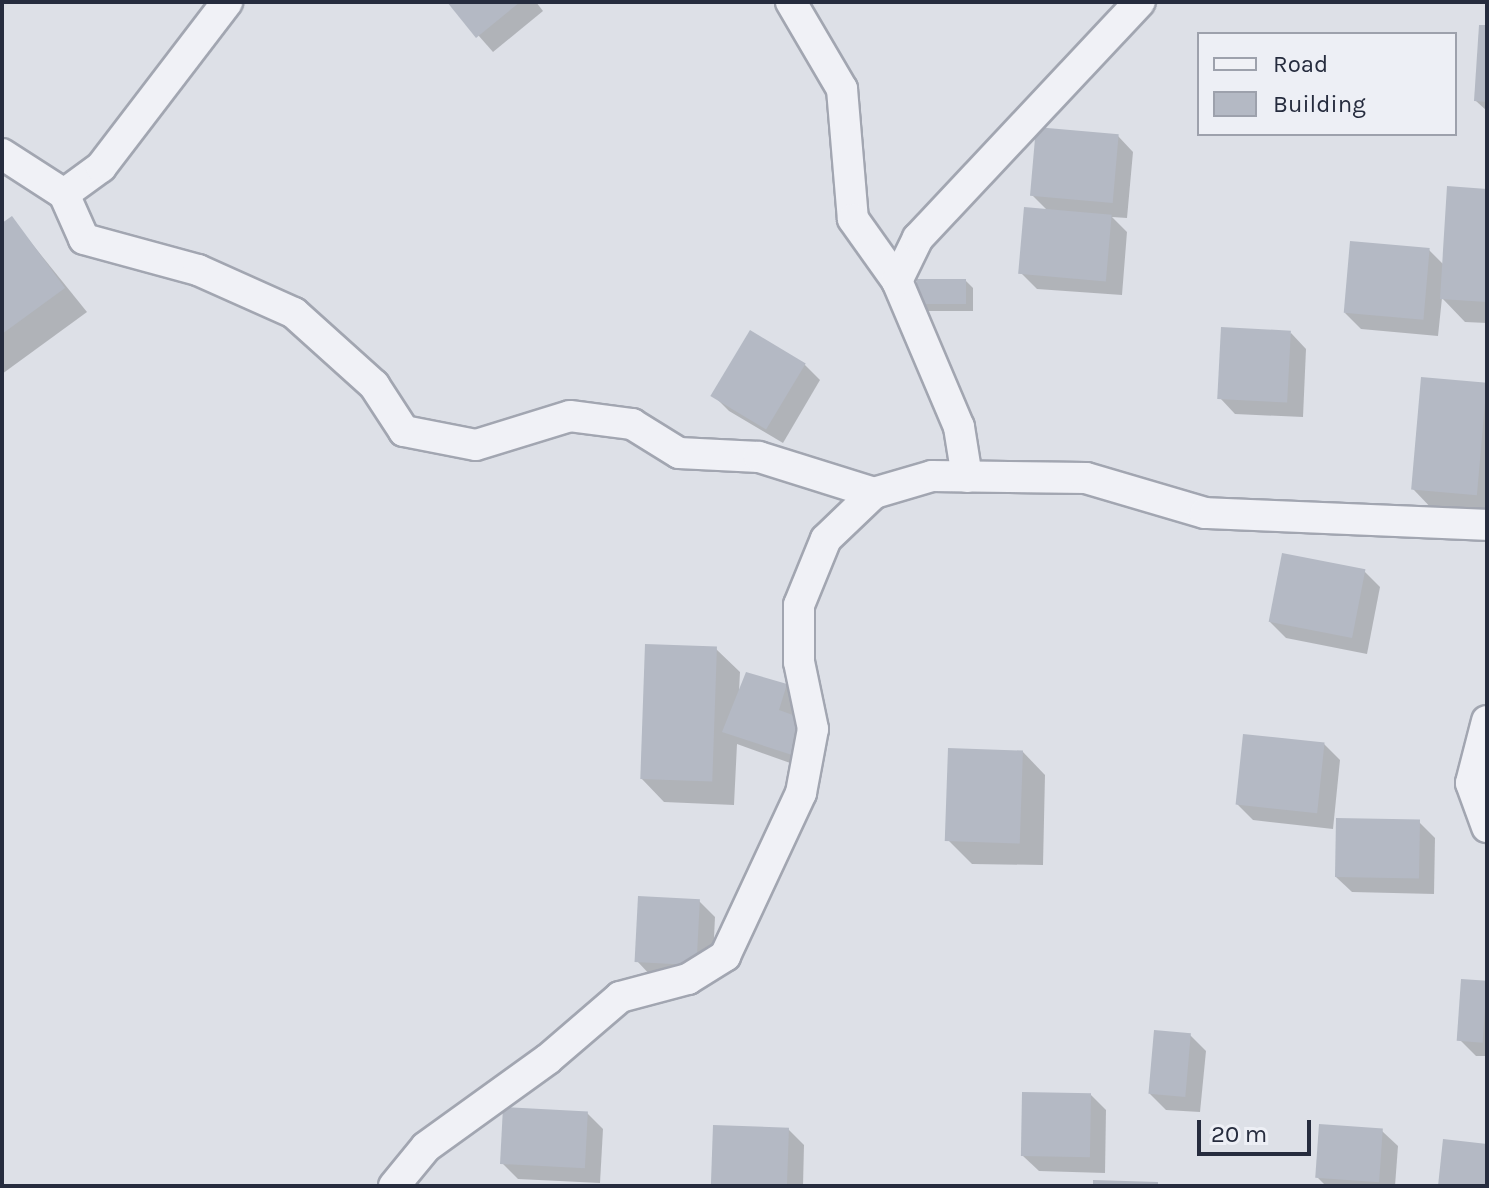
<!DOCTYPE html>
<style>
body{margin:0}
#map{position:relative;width:1489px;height:1188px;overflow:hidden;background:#dde0e7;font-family:Karla,sans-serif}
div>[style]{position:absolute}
.shadow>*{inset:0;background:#0003}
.building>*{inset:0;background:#b4b9c4;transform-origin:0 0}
.roads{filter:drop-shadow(2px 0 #a2a6b1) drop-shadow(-2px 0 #a2a6b1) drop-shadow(0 2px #a2a6b1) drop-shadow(0 -2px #a2a6b1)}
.minor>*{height:30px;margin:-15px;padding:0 15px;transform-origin:15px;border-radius:15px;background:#f0f1f6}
span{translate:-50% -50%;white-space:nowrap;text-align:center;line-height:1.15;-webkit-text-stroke:6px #edeff5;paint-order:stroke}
.frame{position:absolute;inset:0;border:4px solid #262c3e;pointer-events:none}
.legend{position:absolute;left:1197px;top:32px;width:260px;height:104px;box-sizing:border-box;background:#edeff5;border:2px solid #9da1ac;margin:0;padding:10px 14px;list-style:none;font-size:24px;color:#262c3e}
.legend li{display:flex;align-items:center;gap:16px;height:40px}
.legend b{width:40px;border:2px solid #9da1ac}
.scale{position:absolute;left:1197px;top:1120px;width:114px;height:36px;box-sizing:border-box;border:4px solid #262c3e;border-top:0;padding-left:10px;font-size:24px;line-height:28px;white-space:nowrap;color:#262c3e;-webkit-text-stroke:6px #edeff5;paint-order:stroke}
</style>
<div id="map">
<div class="shadow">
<i style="clip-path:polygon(449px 2px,536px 2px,543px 11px,493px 52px)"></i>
<i style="clip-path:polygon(1487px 27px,1487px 111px,1476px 101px)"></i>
<i style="clip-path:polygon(1118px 136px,1133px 152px,1127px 218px,1112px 217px,1127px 232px,1122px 295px,1037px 289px,1021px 273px,1048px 211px,1032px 195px)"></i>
<i style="clip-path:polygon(1487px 191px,1487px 323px,1465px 322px,1442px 298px,1438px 336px,1361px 329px,1345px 313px,1429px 250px,1444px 265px)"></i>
<i style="clip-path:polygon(12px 219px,87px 312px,2px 374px,2px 226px)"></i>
<i style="clip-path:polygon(966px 281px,973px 288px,973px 311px,926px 311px,919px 303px)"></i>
<i style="clip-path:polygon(1291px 333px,1306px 349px,1303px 417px,1235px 414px,1220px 398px)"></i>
<i style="clip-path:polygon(804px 364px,820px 380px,783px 443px,729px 411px,713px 395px)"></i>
<i style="clip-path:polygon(1423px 380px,1487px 385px,1487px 517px,1436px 513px,1413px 489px)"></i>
<i style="clip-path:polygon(1364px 571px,1380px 587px,1367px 654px,1286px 638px,1270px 622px)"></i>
<i style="clip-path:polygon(716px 649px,740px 672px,739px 692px,786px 685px,801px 701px,807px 769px,737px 744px,734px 805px,664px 802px,641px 778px)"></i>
<i style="clip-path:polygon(1324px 744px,1340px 760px,1333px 829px,1253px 820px,1237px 804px)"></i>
<i style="clip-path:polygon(1022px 751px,1045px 775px,1043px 865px,972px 864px,948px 840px)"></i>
<i style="clip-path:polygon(1419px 822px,1435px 838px,1434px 894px,1352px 892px,1336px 877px)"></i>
<i style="clip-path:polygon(699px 901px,715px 917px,712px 980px,652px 977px,637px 961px)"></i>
<i style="clip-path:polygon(1487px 983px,1487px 1056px,1476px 1056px,1460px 1040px)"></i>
<i style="clip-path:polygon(1190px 1035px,1206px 1051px,1200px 1112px,1166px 1110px,1150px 1094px)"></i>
<i style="clip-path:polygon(1090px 1094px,1106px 1110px,1105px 1173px,1039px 1171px,1023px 1156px)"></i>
<i style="clip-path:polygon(587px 1113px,603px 1129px,600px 1183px,518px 1179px,502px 1163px)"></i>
<i style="clip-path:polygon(788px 1129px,804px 1145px,803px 1186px,713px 1186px)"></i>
<i style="clip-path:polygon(1382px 1131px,1398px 1146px,1395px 1186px,1326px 1186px,1317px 1177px)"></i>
</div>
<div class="building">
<i style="clip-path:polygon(447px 2px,520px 2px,476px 38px)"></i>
<i style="clip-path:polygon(1479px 25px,1487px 25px,1487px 102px,1474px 101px)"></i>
<i style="left:1036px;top:127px;width:83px;height:69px;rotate:5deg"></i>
<i style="clip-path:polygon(1447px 186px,1487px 189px,1487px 302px,1440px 299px)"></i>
<i style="left:1024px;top:207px;width:88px;height:67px;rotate:5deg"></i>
<i style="clip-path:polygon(12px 216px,65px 288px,2px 334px,2px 223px)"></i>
<i style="left:1350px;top:241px;width:80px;height:72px;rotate:5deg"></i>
<i style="left:917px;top:279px;width:49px;height:25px"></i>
<i style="left:1221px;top:327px;width:70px;height:72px;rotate:3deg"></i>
<i style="left:750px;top:330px;width:65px;height:77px;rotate:31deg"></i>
<i style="left:1421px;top:377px;width:66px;height:113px;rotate:5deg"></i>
<i style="left:1282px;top:553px;width:85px;height:70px;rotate:11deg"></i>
<i style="left:645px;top:644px;width:72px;height:135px;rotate:2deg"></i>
<i style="clip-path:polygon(746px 672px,787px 684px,779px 710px,804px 719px,792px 755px,722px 732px)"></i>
<i style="left:1243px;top:734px;width:82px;height:71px;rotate:6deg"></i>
<i style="left:948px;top:748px;width:75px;height:93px;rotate:2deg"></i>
<i style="left:1336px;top:818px;width:84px;height:59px;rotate:1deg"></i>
<i style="left:638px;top:896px;width:62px;height:66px;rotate:3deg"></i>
<i style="left:1461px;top:979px;width:26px;height:62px;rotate:4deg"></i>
<i style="left:1154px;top:1030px;width:37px;height:64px;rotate:5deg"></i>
<i style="left:1022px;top:1092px;width:69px;height:64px;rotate:1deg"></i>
<i style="left:503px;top:1107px;width:85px;height:57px;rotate:3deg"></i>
<i style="left:1319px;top:1124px;width:64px;height:54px;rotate:4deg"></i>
<i style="left:713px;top:1125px;width:76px;height:61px;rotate:2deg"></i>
<i style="clip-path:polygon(1443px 1139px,1487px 1144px,1487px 1186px,1438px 1186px)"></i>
<i style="clip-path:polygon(1093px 1180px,1158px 1182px,1158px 1186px,1093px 1186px)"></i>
</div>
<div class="roads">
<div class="minor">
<i style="left:791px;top:2px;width:101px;rotate:59.6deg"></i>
<i style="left:842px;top:89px;width:130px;rotate:85.2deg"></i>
<i style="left:853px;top:219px;width:76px;rotate:54.6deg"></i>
<i style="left:2px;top:154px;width:74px;rotate:32.8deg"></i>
<i style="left:64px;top:194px;width:46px;rotate:-36.1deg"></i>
<i style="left:101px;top:167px;width:208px;rotate:-52.6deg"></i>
<i style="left:64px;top:194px;width:49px;rotate:66deg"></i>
<i style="left:84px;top:239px;width:118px;rotate:15.2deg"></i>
<i style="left:198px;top:270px;width:105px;rotate:24.1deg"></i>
<i style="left:294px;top:313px;width:108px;rotate:42deg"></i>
<i style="left:374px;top:385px;width:55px;rotate:56.9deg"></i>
<i style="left:404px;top:431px;width:73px;rotate:11deg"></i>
<i style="left:476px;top:445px;width:98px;rotate:-17.1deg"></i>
<i style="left:570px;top:416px;width:63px;rotate:7.4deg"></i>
<i style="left:632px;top:424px;width:55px;rotate:31.7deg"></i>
<i style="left:679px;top:453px;width:80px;rotate:2.9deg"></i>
<i style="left:759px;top:457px;width:121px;rotate:17.4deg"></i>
<i style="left:967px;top:477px;width:51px;rotate:-99.1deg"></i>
<i style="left:959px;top:427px;width:159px;rotate:-113deg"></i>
<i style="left:897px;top:281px;width:48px;rotate:-64deg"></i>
<i style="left:918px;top:238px;width:324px;rotate:-46.8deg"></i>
<i style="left:1487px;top:721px;width:64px;rotate:104.5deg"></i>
<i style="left:1471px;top:783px;width:47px;rotate:70deg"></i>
<i style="left:394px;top:1186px;width:50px;rotate:-50.6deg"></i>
<i style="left:426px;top:1147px;width:150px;rotate:-35.8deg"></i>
<i style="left:548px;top:1059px;width:95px;rotate:-40.7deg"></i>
<i style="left:620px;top:997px;width:70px;rotate:-14.8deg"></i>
<i style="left:688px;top:979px;width:44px;rotate:-31.9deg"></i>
<i style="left:725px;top:956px;width:180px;rotate:-65deg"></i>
<i style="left:801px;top:793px;width:65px;rotate:-79.4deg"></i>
<i style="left:813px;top:729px;width:68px;rotate:-101.8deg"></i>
<i style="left:799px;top:662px;width:57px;rotate:-90deg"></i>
<i style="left:799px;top:605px;width:71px;rotate:-67.8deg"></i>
<i style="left:826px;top:539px;width:66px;rotate:-43.8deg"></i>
<i style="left:874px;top:493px;width:60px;rotate:-16.3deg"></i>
<i style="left:932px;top:476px;width:154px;rotate:0.7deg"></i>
<i style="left:1086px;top:478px;width:124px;rotate:16.4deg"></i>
<i style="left:1205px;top:513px;width:282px;rotate:2.4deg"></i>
</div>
</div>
<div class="frame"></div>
<ul class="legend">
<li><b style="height:10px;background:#f0f1f6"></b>Road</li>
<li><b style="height:22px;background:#b4b9c4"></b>Building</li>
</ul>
<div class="scale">20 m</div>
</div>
